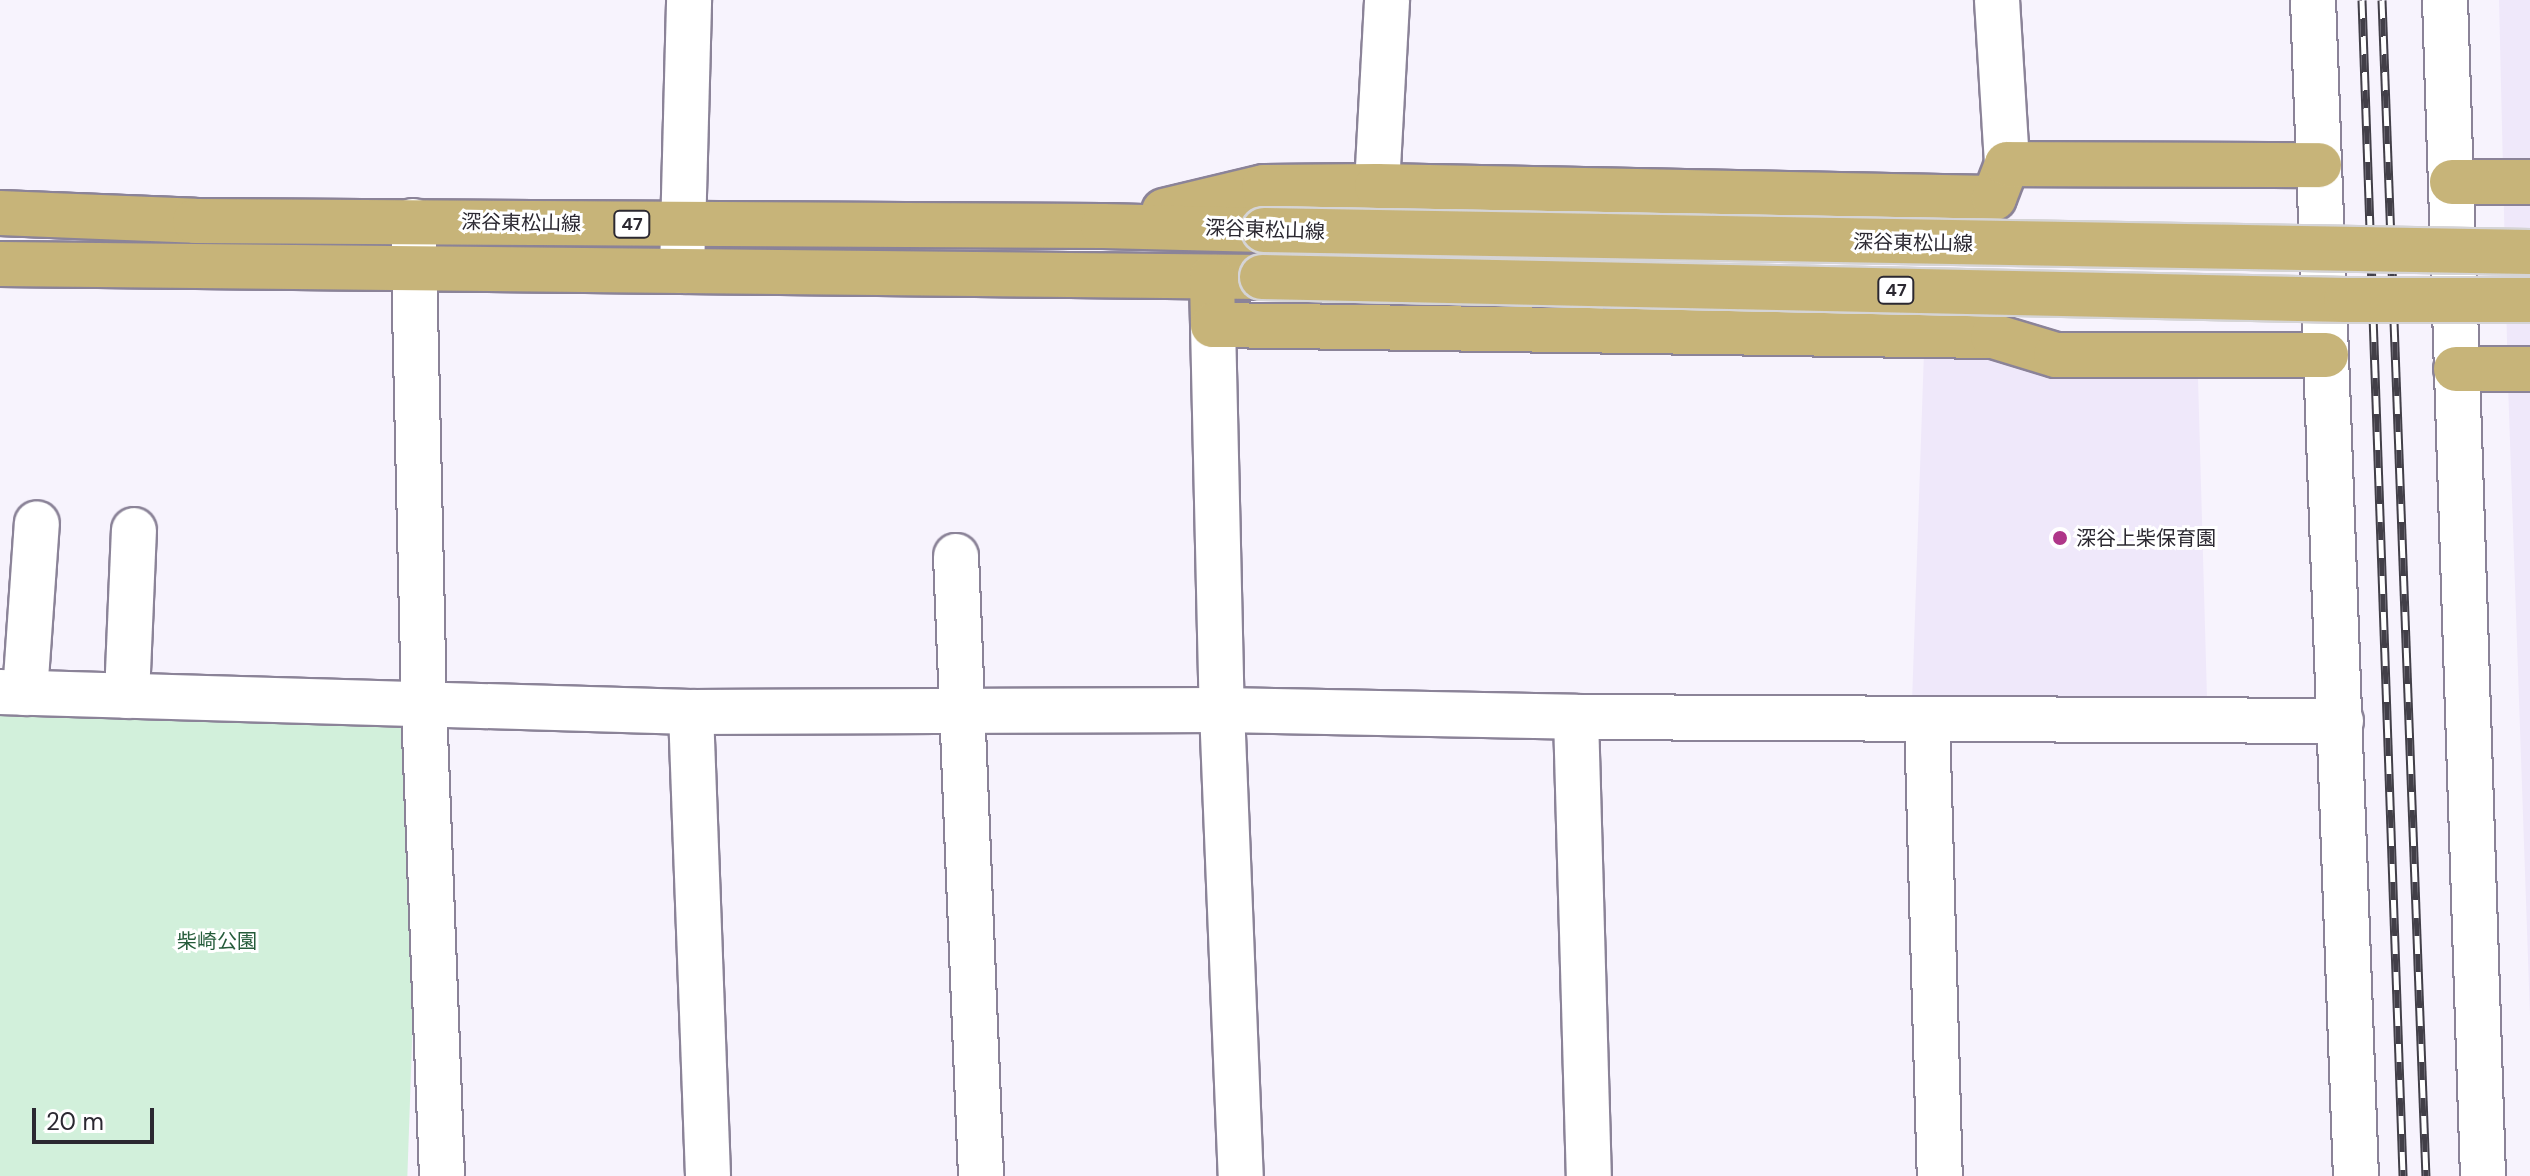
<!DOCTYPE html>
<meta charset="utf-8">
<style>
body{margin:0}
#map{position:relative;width:2530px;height:1176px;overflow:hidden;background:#f7f3fd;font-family:"DM Sans","Noto Sans JP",sans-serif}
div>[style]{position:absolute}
.built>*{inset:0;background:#efe8fa}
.green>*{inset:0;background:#d2f0db;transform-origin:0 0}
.roads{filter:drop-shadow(2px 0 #8b8398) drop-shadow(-2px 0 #8b8398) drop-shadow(0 2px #8b8398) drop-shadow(0 -2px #8b8398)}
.minor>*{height:44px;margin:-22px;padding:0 22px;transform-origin:22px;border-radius:22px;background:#fff}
.major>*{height:44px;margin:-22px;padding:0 22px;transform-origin:22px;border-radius:22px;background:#c7b479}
.rail>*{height:9px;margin-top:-4.5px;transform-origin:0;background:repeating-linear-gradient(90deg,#fff 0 18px,#423f48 0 36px);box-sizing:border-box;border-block:2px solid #423f48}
.bridges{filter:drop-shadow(2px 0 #d5d4d6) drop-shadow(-2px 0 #d5d4d6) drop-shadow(0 2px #d5d4d6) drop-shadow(0 -2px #d5d4d6)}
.major-bridge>*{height:44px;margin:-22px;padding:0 22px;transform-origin:22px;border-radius:22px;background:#c7b479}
.dots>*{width:22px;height:22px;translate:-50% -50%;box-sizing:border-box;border:4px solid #fff;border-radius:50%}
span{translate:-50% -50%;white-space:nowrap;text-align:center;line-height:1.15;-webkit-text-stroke:6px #fff;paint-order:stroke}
.shield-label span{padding:2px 6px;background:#fff;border:2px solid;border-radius:6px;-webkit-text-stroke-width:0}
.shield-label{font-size:18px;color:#2b2831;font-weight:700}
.street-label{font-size:20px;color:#2b2831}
.poi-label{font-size:20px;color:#2b2831}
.left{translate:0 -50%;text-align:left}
.park-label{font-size:20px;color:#265c3b}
.scale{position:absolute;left:32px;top:1108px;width:122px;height:36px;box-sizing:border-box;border:4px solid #2b2831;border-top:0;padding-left:10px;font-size:24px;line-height:28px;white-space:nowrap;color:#2b2831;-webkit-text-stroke:6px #fff;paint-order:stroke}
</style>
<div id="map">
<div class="built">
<i style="clip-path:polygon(2499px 0,2530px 0,2530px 1016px,2508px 384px)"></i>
<i style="clip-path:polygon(1924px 351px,1996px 354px,2069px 375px,2198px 378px,2207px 698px,1912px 703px)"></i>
</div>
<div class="green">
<i style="left:0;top:692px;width:424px;height:484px;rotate:2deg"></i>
</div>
<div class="roads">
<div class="minor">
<i style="left:1997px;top:0;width:164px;rotate:86.5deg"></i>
<i style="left:2313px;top:0;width:1177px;rotate:87.91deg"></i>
<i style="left:2445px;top:0;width:1177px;rotate:88.15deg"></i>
<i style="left:1377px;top:186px;width:186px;rotate:-86.9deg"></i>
<i style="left:413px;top:221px;width:486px;rotate:88.7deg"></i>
<i style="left:424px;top:707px;width:469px;rotate:87.8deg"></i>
<i style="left:682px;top:271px;width:271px;rotate:-88.5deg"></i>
<i style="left:1213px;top:325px;width:385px;rotate:88.7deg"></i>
<i style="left:1222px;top:710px;width:466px;rotate:87.7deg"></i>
<i style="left:956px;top:556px;width:621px;rotate:87.69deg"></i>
<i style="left:0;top:692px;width:691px;rotate:1.66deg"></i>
<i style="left:691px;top:712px;width:531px;rotate:-0.22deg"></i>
<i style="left:1222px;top:710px;width:354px;rotate:1.1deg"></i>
<i style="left:1576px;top:717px;width:765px;rotate:0.3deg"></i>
<i style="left:25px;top:693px;width:170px;rotate:-86deg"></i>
<i style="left:127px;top:696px;width:166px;rotate:-87.6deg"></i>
<i style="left:691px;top:712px;width:464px;rotate:87.9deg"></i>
<i style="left:1576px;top:717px;width:459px;rotate:88.4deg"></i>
<i style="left:1927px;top:719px;width:457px;rotate:88.4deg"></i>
</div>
<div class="major">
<i style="left:2452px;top:182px;width:78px"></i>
<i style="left:1164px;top:211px;width:103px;rotate:-13.5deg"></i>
<i style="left:1264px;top:187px;width:113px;rotate:-0.5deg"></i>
<i style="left:1377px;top:186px;width:617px;rotate:1.11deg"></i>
<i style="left:1994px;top:198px;width:36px;rotate:-69deg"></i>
<i style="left:2007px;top:164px;width:312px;rotate:0.2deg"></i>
<i style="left:0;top:213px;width:195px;rotate:2.3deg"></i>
<i style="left:195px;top:221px;width:908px;rotate:0.32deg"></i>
<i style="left:1103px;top:226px;width:161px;rotate:1.4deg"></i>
<i style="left:0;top:264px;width:1262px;rotate:0.59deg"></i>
<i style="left:1212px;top:277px;width:48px;rotate:88.8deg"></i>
<i style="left:1213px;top:325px;width:780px;rotate:0.81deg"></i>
<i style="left:1993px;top:336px;width:66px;rotate:16.8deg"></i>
<i style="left:2056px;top:355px;width:270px"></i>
<i style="left:2456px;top:369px;width:74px"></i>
</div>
</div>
<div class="rail">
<i style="left:2362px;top:0;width:1177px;rotate:88deg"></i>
<i style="left:2382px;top:0;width:1177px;rotate:87.86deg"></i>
</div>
<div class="bridges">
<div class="major-bridge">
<i style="left:1264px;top:230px;width:1266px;rotate:1deg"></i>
<i style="left:1262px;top:277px;width:1084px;rotate:1.22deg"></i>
<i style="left:2346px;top:300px;width:184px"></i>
</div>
</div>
<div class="dots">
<i style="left:2060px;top:538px;background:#af3689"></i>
</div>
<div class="shield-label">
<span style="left:632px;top:224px">47</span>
<span style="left:1896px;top:290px">47</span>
</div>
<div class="street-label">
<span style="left:521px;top:223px;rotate:1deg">深谷東松山線</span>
<span style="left:1265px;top:230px;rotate:2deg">深谷東松山線</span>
<span style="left:1913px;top:243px;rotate:1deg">深谷東松山線</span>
</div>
<div class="poi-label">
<span class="left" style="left:2076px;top:538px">深谷上柴保育園</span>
</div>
<div class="park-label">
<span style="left:217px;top:941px">柴崎公園</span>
</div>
<div class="scale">20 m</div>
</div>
